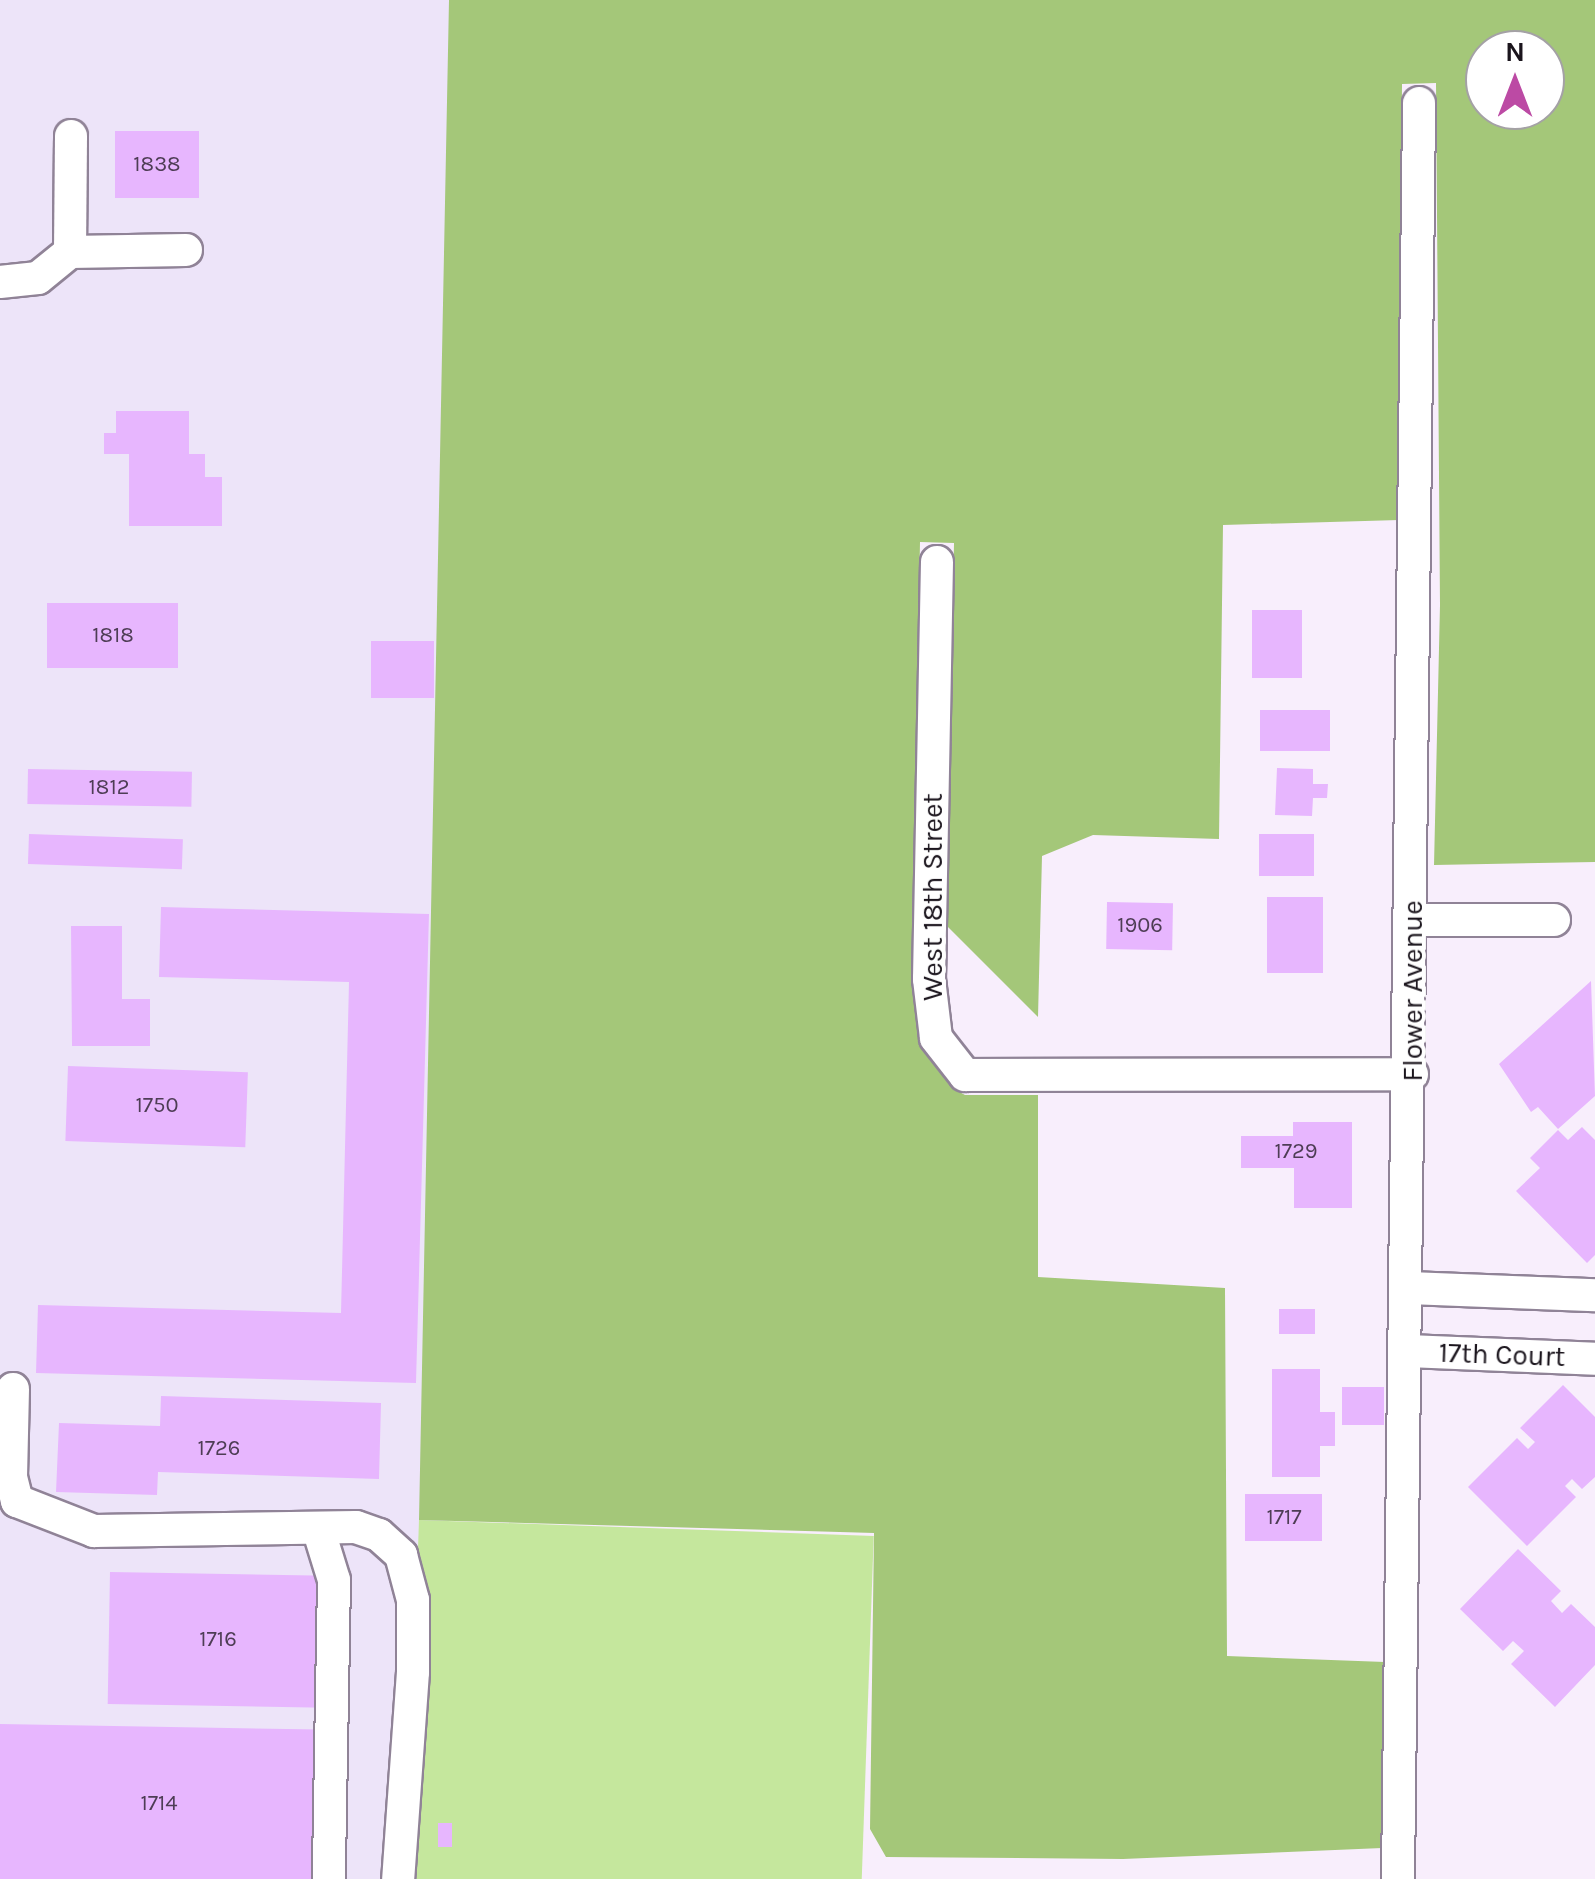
<!DOCTYPE html>
<style>
body{margin:0}
#map{position:relative;width:1595px;height:1879px;overflow:hidden;background:#f8eefc;font-family:Karla,sans-serif}
div>[style]{position:absolute}
.commercial>*{inset:0;background:#ede4f9;transform-origin:0 0}
.green>*{inset:0;background:#c5e79d;transform-origin:0 0}
.forest>*{inset:0;background:#a4c779}
.building>*{inset:0;background:#e7b6fe;transform-origin:0 0}
.roads{filter:drop-shadow(2px 0 #908397) drop-shadow(-2px 0 #908397) drop-shadow(0 2px #908397) drop-shadow(0 -2px #908397)}
.minor>*{height:32px;margin:-16px;padding:0 16px;transform-origin:16px;border-radius:16px;background:#fff}
span{translate:-50% -50%;white-space:nowrap;text-align:center;line-height:1.15;-webkit-text-stroke:8px #fff;paint-order:stroke}
.number-label{font-size:22px;color:#4e3d55}
.number-label span{-webkit-text-stroke-width:0}
.street-label{font-size:28px;color:#1b151d}
.north{position:absolute;left:1465px;top:30px;width:100px;height:100px;box-sizing:border-box;background:#fff;border:2px solid #a4a1a5;border-radius:50%;rotate:0deg;font-size:28px;font-weight:700;line-height:40px;text-align:center;color:#1b151d}
.north::after{content:'';display:block;margin:auto;width:35px;height:45px;background:#bc4aa4;clip-path:polygon(50% 0,100% 100%,50% 72%,0 100%)}
</style>
<div id="map">
<div class="commercial">
<i style="left:0;top:0;width:449px;height:1879px"></i>
</div>
<div class="green">
<i style="left:419px;top:1520px;width:455px;height:359px;rotate:2deg"></i>
</div>
<div class="forest">
<i style="clip-path:polygon(evenodd,449px 0,1595px 0,1595px 862px,1434px 865px,1440px 605px,1436px 83px,1402px 84px,1399px 520px,1223px 525px,1219px 839px,1093px 835px,1042px 856px,1038px 1017px,947px 926px,954px 543px,920px 542px,912px 978px,919px 1041px,952px 1088px,965px 1095px,1038px 1095px,1038px 1277px,1225px 1288px,1227px 1656px,1385px 1662px,1382px 1848px,1123px 1859px,886px 1857px,870px 1829px,874px 1533px,419px 1520px,449px 0,1485px 50px,1545px 50px,1545px 110px,1485px 110px,1485px 50px)"></i>
</div>
<div class="building">
<i style="left:115px;top:131px;width:84px;height:67px"></i>
<i style="clip-path:polygon(116px 411px,189px 411px,189px 454px,205px 454px,205px 477px,222px 477px,222px 526px,129px 526px,129px 454px,104px 454px,104px 433px,116px 433px)"></i>
<i style="left:178px;top:603px;width:65px;height:131px;rotate:90deg"></i>
<i style="left:1252px;top:610px;width:50px;height:68px"></i>
<i style="left:371px;top:641px;width:63px;height:57px"></i>
<i style="left:1260px;top:710px;width:70px;height:41px"></i>
<i style="clip-path:polygon(1277px 768px,1313px 769px,1313px 784px,1328px 784px,1327px 798px,1313px 798px,1312px 816px,1275px 815px)"></i>
<i style="left:28px;top:769px;width:164px;height:35px;rotate:1deg"></i>
<i style="left:29px;top:834px;width:154px;height:30px;rotate:2deg"></i>
<i style="left:1259px;top:834px;width:55px;height:42px"></i>
<i style="left:1267px;top:897px;width:56px;height:76px"></i>
<i style="left:1107px;top:902px;width:66px;height:47px;rotate:1deg"></i>
<i style="clip-path:polygon(161px 907px,429px 914px,416px 1383px,36px 1373px,38px 1305px,341px 1313px,349px 982px,159px 977px)"></i>
<i style="clip-path:polygon(71px 926px,122px 926px,122px 999px,150px 999px,150px 1046px,72px 1046px)"></i>
<i style="clip-path:polygon(1591px 981px,1595px 1096px,1558px 1129px,1538px 1107px,1531px 1112px,1499px 1064px)"></i>
<i style="left:68px;top:1066px;width:180px;height:75px;rotate:2deg"></i>
<i style="clip-path:polygon(1293px 1122px,1352px 1122px,1352px 1208px,1294px 1208px,1294px 1168px,1241px 1168px,1241px 1136px,1293px 1136px)"></i>
<i style="clip-path:polygon(1582px 1127px,1595px 1140px,1595px 1255px,1587px 1263px,1516px 1191px,1540px 1168px,1530px 1158px,1558px 1130px,1568px 1140px)"></i>
<i style="left:1279px;top:1309px;width:36px;height:25px"></i>
<i style="clip-path:polygon(1272px 1369px,1320px 1369px,1320px 1412px,1335px 1412px,1335px 1446px,1320px 1446px,1320px 1477px,1272px 1477px)"></i>
<i style="clip-path:polygon(1563px 1385px,1595px 1417px,1595px 1477px,1582px 1489px,1572px 1479px,1565px 1486px,1576px 1497px,1527px 1546px,1468px 1487px,1517px 1438px,1528px 1449px,1535px 1442px,1520px 1428px)"></i>
<i style="left:1342px;top:1387px;width:42px;height:38px"></i>
<i style="clip-path:polygon(161px 1396px,381px 1403px,379px 1479px,158px 1472px,157px 1495px,56px 1492px,59px 1423px,160px 1426px)"></i>
<i style="left:1245px;top:1494px;width:77px;height:47px"></i>
<i style="clip-path:polygon(1518px 1549px,1561px 1591px,1551px 1601px,1562px 1613px,1571px 1604px,1595px 1627px,1595px 1665px,1555px 1707px,1511px 1664px,1524px 1651px,1513px 1641px,1503px 1651px,1460px 1609px)"></i>
<i style="left:110px;top:1572px;width:218px;height:132px;rotate:1deg"></i>
<i style="left:0;top:1724px;width:319px;height:155px;rotate:1deg"></i>
<i style="left:438px;top:1823px;width:14px;height:24px"></i>
</div>
<div class="roads">
<div class="minor">
<i style="left:70px;top:252px;width:116px;rotate:-1deg"></i>
<i style="left:0;top:282px;width:38px;rotate:-6deg"></i>
<i style="left:38px;top:278px;width:41px;rotate:-39.1deg"></i>
<i style="left:70px;top:252px;width:116px;rotate:-89.5deg"></i>
<i style="left:937px;top:562px;width:417px;rotate:91.1deg"></i>
<i style="left:929px;top:979px;width:59px;rotate:83.2deg"></i>
<i style="left:936px;top:1038px;width:47px;rotate:51.9deg"></i>
<i style="left:965px;top:1075px;width:447px;rotate:-0.1deg"></i>
<i style="left:1413px;top:920px;width:141px"></i>
<i style="left:1409px;top:1288px;width:186px;rotate:2.2deg"></i>
<i style="left:1408px;top:1351px;width:187px;rotate:2.4deg"></i>
<i style="left:0;top:1477px;width:11px"></i>
<i style="left:11px;top:1477px;width:88px;rotate:-88.7deg"></i>
<i style="left:11px;top:1477px;width:25px;rotate:76deg"></i>
<i style="left:17px;top:1501px;width:83px;rotate:21.3deg"></i>
<i style="left:94px;top:1531px;width:262px;rotate:-0.9deg"></i>
<i style="left:356px;top:1527px;width:24px;rotate:19deg"></i>
<i style="left:379px;top:1535px;width:30px;rotate:42deg"></i>
<i style="left:401px;top:1555px;width:47px;rotate:75.1deg"></i>
<i style="left:413px;top:1600px;width:72px;rotate:90deg"></i>
<i style="left:413px;top:1672px;width:208px;rotate:94.1deg"></i>
<i style="left:318px;top:1528px;width:54px;rotate:72.9deg"></i>
<i style="left:334px;top:1580px;width:299px;rotate:91deg"></i>
<i style="left:1398px;top:1879px;width:1776px;rotate:-89.32deg"></i>
</div>
</div>
<div class="number-label">
<span style="left:157px;top:165px">1838</span>
<span style="left:113px;top:636px">1818</span>
<span style="left:109px;top:788px">1812</span>
<span style="left:1140px;top:926px">1906</span>
<span style="left:157px;top:1106px">1750</span>
<span style="left:1296px;top:1152px">1729</span>
<span style="left:219px;top:1449px">1726</span>
<span style="left:1284px;top:1518px">1717</span>
<span style="left:218px;top:1640px">1716</span>
<span style="left:159px;top:1804px">1714</span>
</div>
<div class="street-label">
<span style="left:933px;top:897px;rotate:-90deg">West 18th Street</span>
<span style="left:1413px;top:991px;rotate:-90deg">Flower Avenue</span>
<span style="left:1502px;top:1355px;rotate:2deg">17th Court</span>
</div>
<div class="north">N</div>
</div>
